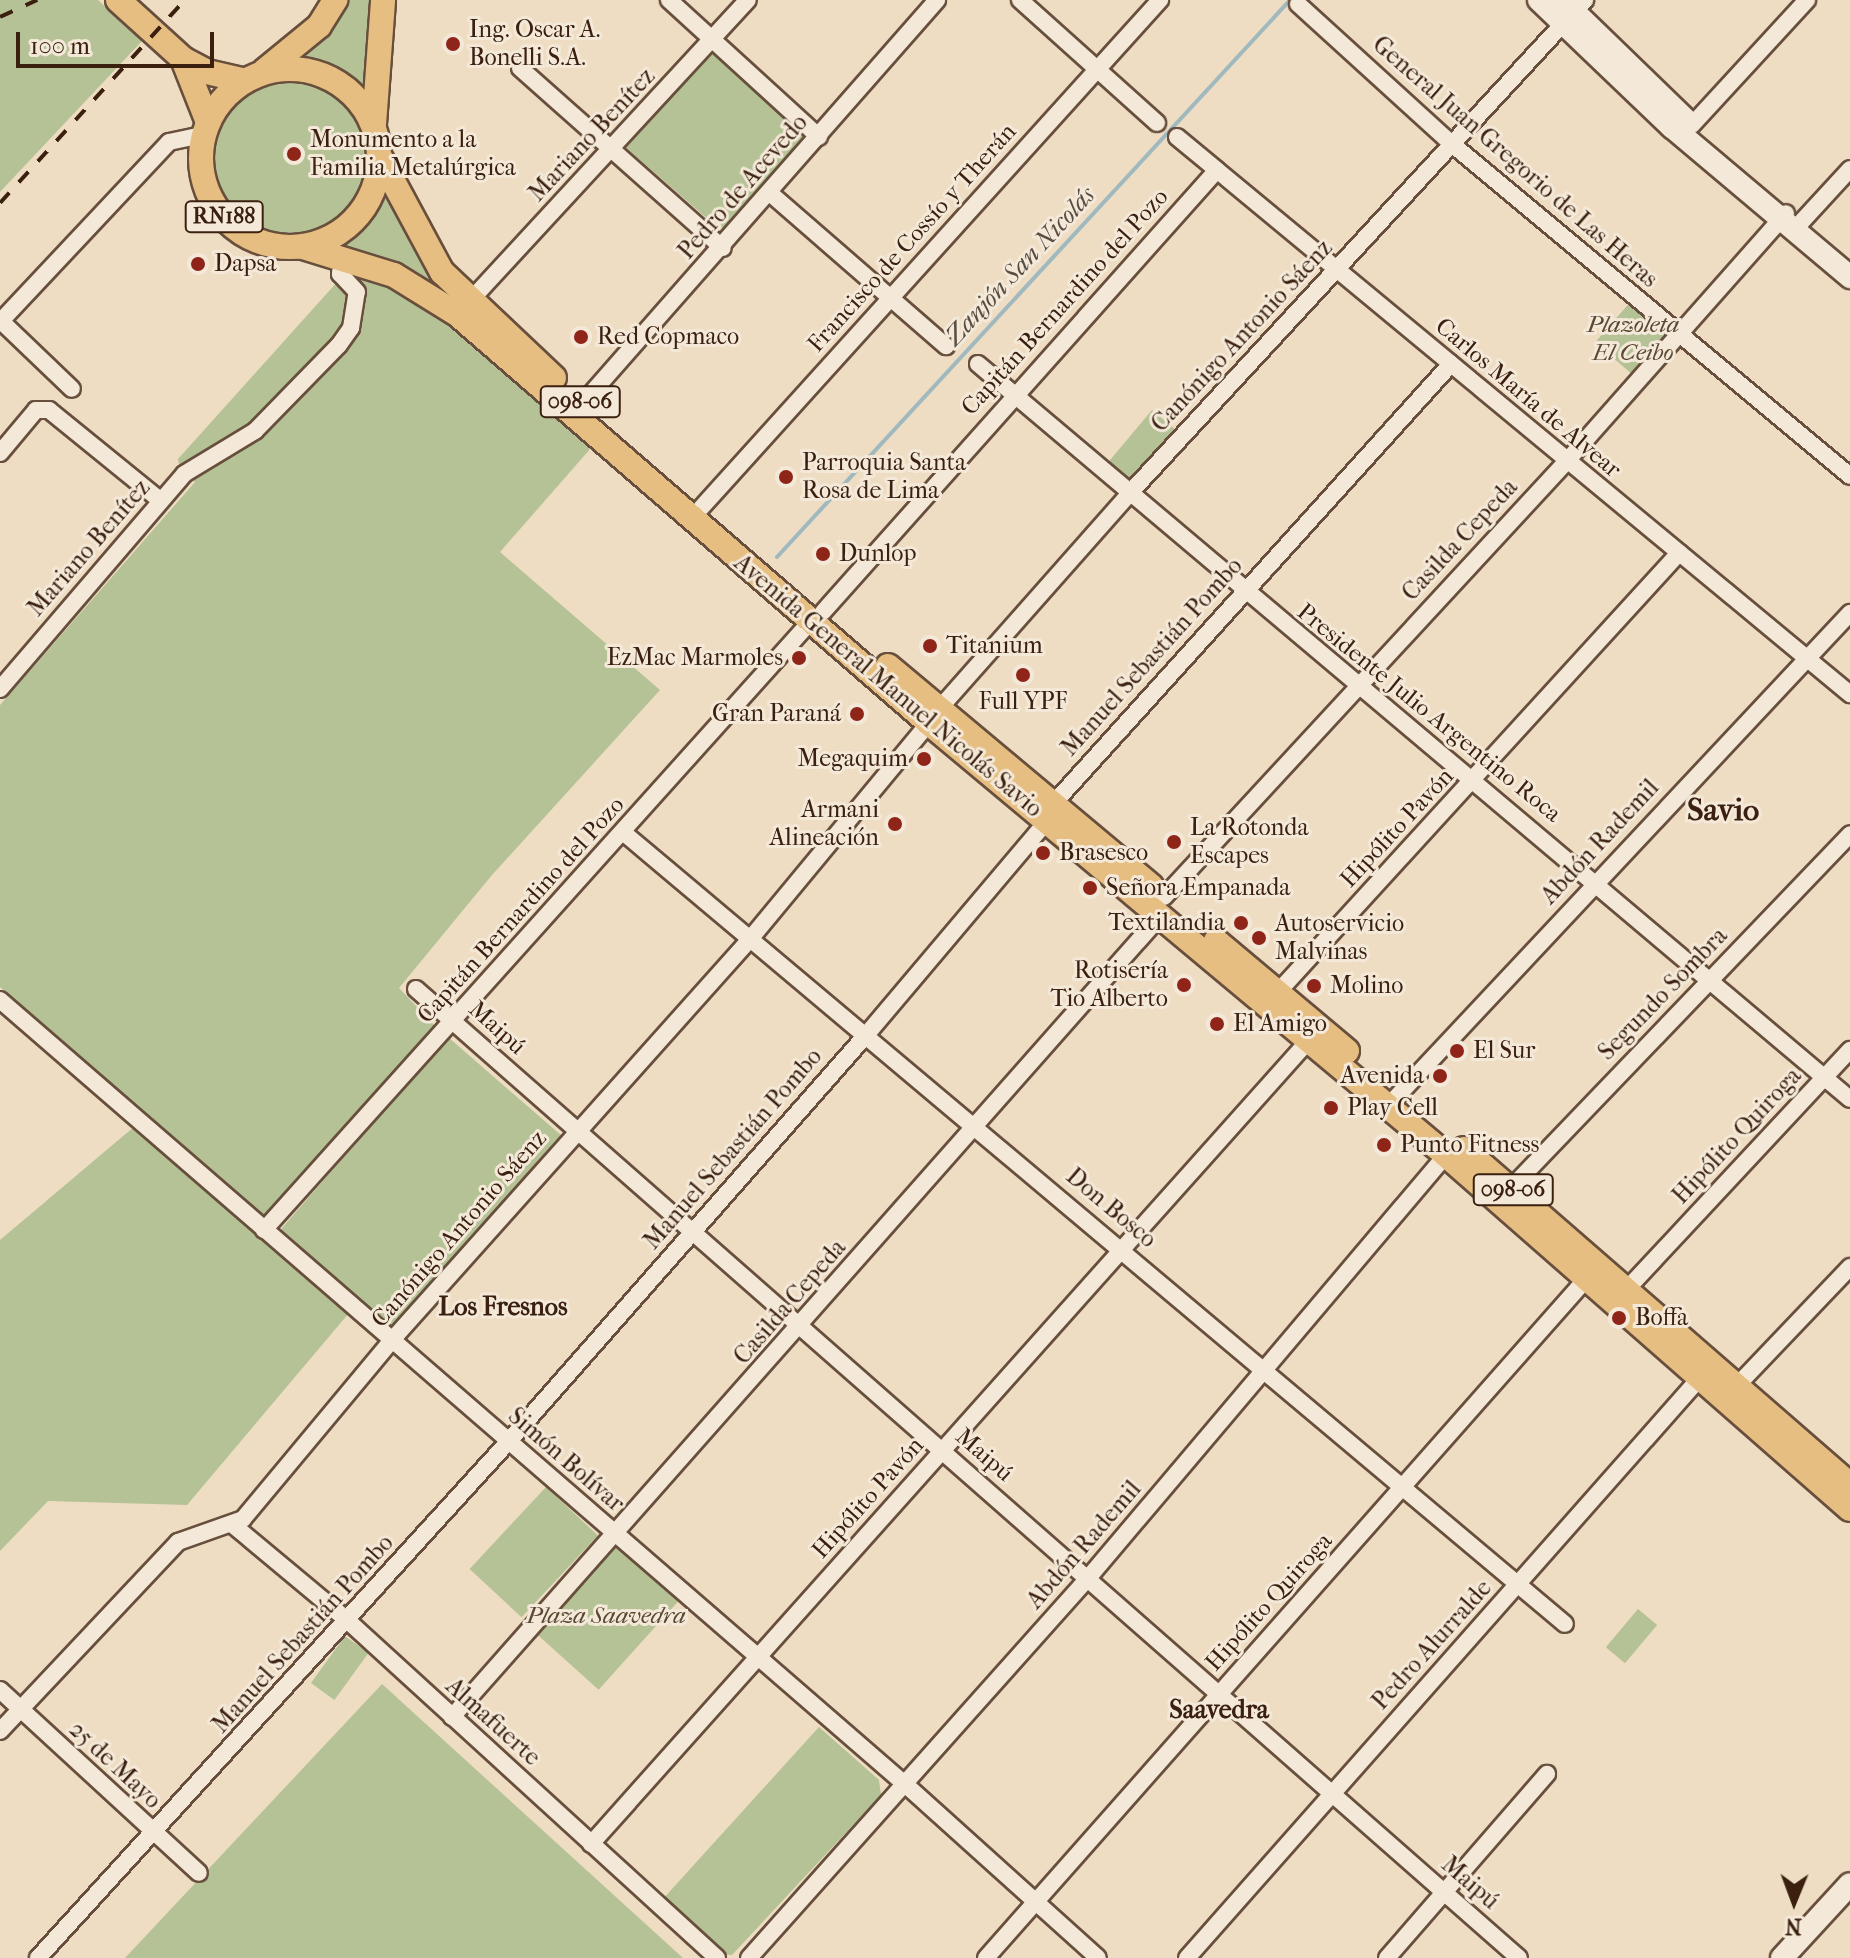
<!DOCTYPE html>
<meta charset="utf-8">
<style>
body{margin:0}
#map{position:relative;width:1850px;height:1958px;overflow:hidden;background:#eeddc3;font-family:"IM FELL French Canon",serif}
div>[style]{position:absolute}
.green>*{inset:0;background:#b5c296;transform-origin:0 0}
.round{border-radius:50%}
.stream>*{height:4px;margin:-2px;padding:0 2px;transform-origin:2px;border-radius:2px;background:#9fb9be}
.roads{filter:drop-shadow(2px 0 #684f3d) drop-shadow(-2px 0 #684f3d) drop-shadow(0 2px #684f3d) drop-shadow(0 -2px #684f3d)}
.minor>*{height:16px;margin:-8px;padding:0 8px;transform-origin:8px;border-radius:8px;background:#f4e9d8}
.secondary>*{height:22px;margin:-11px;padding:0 11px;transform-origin:11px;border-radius:11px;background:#f4e9d8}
.primary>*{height:24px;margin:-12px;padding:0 12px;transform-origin:12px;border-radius:12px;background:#e7be82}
.primary>.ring{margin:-12px;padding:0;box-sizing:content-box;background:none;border:24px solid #e7be82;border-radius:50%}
.rail>*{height:4px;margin-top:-2px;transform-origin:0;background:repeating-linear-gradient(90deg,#3b2010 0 14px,transparent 0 28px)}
.dots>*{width:22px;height:22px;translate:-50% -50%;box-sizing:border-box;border:4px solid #f4e9d8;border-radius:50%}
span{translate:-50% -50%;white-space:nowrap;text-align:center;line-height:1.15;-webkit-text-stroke:6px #f4e9d8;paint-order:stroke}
.shield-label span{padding:2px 6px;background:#f4e9d8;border:2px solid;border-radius:6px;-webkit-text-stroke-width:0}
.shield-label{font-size:22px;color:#3b2010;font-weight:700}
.poi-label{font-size:24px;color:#3b2010}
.left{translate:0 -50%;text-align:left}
.right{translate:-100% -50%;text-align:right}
.street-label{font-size:24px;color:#3b2010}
.park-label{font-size:24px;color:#5a4832;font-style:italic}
.water-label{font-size:26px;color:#594e44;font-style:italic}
.neighbourhood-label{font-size:26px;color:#3b2010;font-weight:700}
.district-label{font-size:32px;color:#3b2010;font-weight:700}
.north{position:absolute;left:1754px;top:1862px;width:80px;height:80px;-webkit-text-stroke:6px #f4e9d8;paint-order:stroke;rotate:181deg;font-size:22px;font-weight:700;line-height:32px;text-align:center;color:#3b2010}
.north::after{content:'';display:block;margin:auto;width:28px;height:36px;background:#3b2010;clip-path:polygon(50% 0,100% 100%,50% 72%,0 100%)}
.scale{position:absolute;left:16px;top:32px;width:198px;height:36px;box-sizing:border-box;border:4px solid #3b2010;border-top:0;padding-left:10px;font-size:24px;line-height:28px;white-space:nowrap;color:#3b2010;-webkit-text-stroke:6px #f4e9d8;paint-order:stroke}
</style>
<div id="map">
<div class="green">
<i style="clip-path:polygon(0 0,98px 0,142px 41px,0 192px)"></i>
<i style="clip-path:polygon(345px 0,374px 0,369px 96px,320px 69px,282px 65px)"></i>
<i style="clip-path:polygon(711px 48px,805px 135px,728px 226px,719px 229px,623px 145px)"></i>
<i class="round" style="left:210px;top:78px;width:162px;height:162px"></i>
<i style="clip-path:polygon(383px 176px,417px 251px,450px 298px,330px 248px,361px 221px)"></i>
<i style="clip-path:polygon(347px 271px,421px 301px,591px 448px,500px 552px,660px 690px,492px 875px,399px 988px,435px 1026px,264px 1221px,0 987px,0 705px,195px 482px,180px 470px,178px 459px)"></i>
<i style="left:1632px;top:300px;width:53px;height:56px;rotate:41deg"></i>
<i style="left:1152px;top:410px;width:34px;height:74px;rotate:40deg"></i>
<i style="left:448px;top:1037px;width:151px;height:259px;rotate:41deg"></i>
<i style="clip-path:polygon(135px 1126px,349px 1313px,187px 1505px,48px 1501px,0 1551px,0 1240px)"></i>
<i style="left:546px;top:1487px;width:71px;height:112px;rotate:43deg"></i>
<i style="left:615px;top:1543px;width:86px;height:120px;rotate:42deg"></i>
<i style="left:1638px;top:1609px;width:25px;height:50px;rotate:40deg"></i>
<i style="left:345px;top:1636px;width:29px;height:58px;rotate:36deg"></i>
<i style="clip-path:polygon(382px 1684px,683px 1958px,125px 1958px)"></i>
<i style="clip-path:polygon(819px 1727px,879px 1780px,881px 1795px,732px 1955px,721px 1954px,662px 1900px)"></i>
</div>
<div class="stream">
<i style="left:777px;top:557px;width:757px;rotate:-47.35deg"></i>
</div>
<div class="roads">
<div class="minor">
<i style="left:669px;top:0;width:203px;rotate:42.4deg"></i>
<i style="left:1020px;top:0;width:184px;rotate:41.9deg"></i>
<i style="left:1298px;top:4px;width:208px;rotate:42.3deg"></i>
<i style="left:1452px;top:144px;width:518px;rotate:39.83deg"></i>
<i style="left:520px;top:68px;width:271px;rotate:41.6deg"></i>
<i style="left:1692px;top:125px;width:170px;rotate:-47.4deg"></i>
<i style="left:1177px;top:137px;width:874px;rotate:39.61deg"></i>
<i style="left:771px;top:194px;width:232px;rotate:41deg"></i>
<i style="left:1794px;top:230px;width:83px;rotate:-47.4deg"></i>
<i style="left:469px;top:302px;width:411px;rotate:-47.3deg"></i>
<i style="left:1px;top:321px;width:98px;rotate:43.8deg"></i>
<i style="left:0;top:322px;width:247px;rotate:-46.8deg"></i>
<i style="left:169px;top:142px;width:35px;rotate:-12deg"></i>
<i style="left:978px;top:364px;width:1140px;rotate:40.13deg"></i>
<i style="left:582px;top:404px;width:538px;rotate:-48.69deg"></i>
<i style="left:0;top:453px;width:56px;rotate:-50.1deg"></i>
<i style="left:36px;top:410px;width:13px"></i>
<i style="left:49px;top:410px;width:144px;rotate:39.1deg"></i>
<i style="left:701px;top:508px;width:685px;rotate:-47.9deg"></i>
<i style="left:823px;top:612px;width:592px;rotate:-48.29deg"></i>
<i style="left:0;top:689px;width:283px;rotate:-49.4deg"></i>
<i style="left:184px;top:474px;width:83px;rotate:-31.2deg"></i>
<i style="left:255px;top:431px;width:120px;rotate:-45.7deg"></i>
<i style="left:339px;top:345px;width:21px;rotate:-55deg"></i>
<i style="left:351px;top:328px;width:36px;rotate:-81deg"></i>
<i style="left:357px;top:292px;width:25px;rotate:-133deg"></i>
<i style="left:340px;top:274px;width:16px;rotate:-83deg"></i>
<i style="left:939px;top:709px;width:286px;rotate:-48.5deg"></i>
<i style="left:1128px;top:495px;width:674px;rotate:-47.29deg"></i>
<i style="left:624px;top:833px;width:1229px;rotate:40.05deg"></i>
<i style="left:1164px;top:897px;width:592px;rotate:-47.26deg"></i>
<i style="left:1566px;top:462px;width:332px;rotate:-48.5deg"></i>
<i style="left:416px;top:989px;width:1468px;rotate:41.3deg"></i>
<i style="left:1278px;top:992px;width:595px;rotate:-47.59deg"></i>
<i style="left:0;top:1000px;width:1199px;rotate:40.91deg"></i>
<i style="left:906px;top:1785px;width:258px;rotate:42deg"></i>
<i style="left:1388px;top:1106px;width:676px;rotate:-46.86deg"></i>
<i style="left:1511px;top:1188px;width:490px;rotate:-46.2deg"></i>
<i style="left:264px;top:1230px;width:819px;rotate:-48.07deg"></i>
<i style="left:1627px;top:1289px;width:327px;rotate:-47deg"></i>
<i style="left:1730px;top:1393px;width:174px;rotate:-46.4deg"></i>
<i style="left:233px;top:1525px;width:148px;rotate:39.8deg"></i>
<i style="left:347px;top:1620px;width:501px;rotate:42.41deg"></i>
<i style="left:0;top:1690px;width:270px;rotate:42.6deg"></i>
<i style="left:452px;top:1717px;width:1070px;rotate:-48.52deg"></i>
<i style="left:0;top:1731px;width:260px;rotate:-46.7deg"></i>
<i style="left:178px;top:1542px;width:69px;rotate:-19.5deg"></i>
<i style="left:243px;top:1519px;width:233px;rotate:-50.2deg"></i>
<i style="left:392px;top:1340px;width:539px;rotate:-48.23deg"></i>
<i style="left:751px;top:938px;width:279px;rotate:-50.4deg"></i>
<i style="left:591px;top:1844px;width:1078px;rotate:-48.23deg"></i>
<i style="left:38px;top:1958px;width:698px;rotate:-47.67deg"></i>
<i style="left:508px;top:1442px;width:543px;rotate:-48.66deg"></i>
<i style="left:867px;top:1034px;width:279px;rotate:-49.8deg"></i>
<i style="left:1047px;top:821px;width:19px;rotate:-69deg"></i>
<i style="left:1054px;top:803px;width:592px;rotate:-47.88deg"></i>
<i style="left:749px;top:1958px;width:511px;rotate:-48.25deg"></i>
<i style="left:1089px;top:1577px;width:553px;rotate:-49.77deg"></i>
<i style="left:986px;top:1958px;width:908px;rotate:-48.53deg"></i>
<i style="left:1187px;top:1958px;width:782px;rotate:-48.52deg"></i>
<i style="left:1387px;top:1958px;width:244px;rotate:-49deg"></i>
</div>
<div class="secondary">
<i style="left:1539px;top:0;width:184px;rotate:43.7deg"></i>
<i style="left:1672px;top:127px;width:233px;rotate:40.1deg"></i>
<i style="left:1562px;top:0;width:174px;rotate:44.1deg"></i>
<i style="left:1782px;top:1958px;width:100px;rotate:-47.4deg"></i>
</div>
<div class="primary">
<i style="left:118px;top:0;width:88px;rotate:42.2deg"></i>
<i style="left:183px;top:59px;width:27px;rotate:28deg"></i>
<i style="left:207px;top:72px;width:39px;rotate:13deg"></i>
<i style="left:183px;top:59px;width:68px;rotate:68.4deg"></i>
<i class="ring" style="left:201px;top:69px;width:154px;height:154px"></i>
<i style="left:264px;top:71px;width:71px;rotate:-39.3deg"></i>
<i style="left:319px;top:26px;width:31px;rotate:-58deg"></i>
<i style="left:374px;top:124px;width:124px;rotate:-85.8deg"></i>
<i style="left:380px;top:157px;width:131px;rotate:61.7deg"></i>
<i style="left:442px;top:272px;width:154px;rotate:43.4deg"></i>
<i style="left:303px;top:247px;width:95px;rotate:17.1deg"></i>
<i style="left:394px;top:275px;width:74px;rotate:31.8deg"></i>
<i style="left:457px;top:314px;width:625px;rotate:40.91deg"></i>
<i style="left:929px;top:723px;width:674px;rotate:39.88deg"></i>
<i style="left:1446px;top:1155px;width:537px;rotate:41.23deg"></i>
<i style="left:888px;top:666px;width:343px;rotate:39.9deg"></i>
<i style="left:1216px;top:941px;width:171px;rotate:40deg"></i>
<i style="left:1464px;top:1149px;width:512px;rotate:41.04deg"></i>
</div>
</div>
<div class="rail">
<i style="left:0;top:17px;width:41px;rotate:-24.7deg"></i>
<i style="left:0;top:203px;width:275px;rotate:-47.7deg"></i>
</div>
<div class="dots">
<i style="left:453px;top:44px;background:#8f2418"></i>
<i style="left:294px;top:154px;background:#8f2418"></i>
<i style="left:198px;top:264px;background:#8f2418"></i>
<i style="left:581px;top:337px;background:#8f2418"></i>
<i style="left:786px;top:477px;background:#8f2418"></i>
<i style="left:823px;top:554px;background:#8f2418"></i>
<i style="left:930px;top:646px;background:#8f2418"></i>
<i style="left:799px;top:658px;background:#8f2418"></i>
<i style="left:1023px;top:675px;background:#8f2418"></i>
<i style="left:857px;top:714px;background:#8f2418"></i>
<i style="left:924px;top:759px;background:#8f2418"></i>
<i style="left:895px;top:824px;background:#8f2418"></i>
<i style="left:1174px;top:842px;background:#8f2418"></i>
<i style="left:1043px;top:853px;background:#8f2418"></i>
<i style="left:1090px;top:888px;background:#8f2418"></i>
<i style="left:1241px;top:923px;background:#8f2418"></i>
<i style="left:1259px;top:938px;background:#8f2418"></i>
<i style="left:1184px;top:985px;background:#8f2418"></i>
<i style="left:1314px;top:986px;background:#8f2418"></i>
<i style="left:1217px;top:1024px;background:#8f2418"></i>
<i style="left:1457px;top:1051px;background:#8f2418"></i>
<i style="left:1440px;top:1076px;background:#8f2418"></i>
<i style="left:1331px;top:1108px;background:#8f2418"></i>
<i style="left:1384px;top:1145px;background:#8f2418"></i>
<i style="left:1619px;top:1318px;background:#8f2418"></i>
</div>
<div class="shield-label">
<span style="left:224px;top:217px">RN188</span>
<span style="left:580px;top:402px">098-06</span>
<span style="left:1513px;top:1190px">098-06</span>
</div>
<div class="poi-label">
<span class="left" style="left:469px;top:44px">Ing. Oscar A.<br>Bonelli S.A.</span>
<span class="left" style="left:310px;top:154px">Monumento a la<br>Familia Metalúrgica</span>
<span class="left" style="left:214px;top:264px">Dapsa</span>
<span class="left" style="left:597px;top:337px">Red Copmaco</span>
<span class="left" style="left:802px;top:477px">Parroquia Santa<br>Rosa de Lima</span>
<span class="left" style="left:839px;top:554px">Dunlop</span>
<span class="left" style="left:946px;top:646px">Titanium</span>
<span class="right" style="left:783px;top:658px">EzMac Marmoles</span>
<span style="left:1023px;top:702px">Full YPF</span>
<span class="right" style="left:841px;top:714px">Gran Paraná</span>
<span class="right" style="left:908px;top:759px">Megaquim</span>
<span class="right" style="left:879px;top:824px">Armani<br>Alineación</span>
<span class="left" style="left:1190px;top:842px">La Rotonda<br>Escapes</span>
<span class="left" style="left:1059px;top:853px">Brasesco</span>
<span class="left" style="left:1106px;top:888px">Señora Empanada</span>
<span class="right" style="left:1225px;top:923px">Textilandia</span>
<span class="left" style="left:1275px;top:938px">Autoservicio<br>Malvinas</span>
<span class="right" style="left:1168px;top:985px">Rotisería<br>Tio Alberto</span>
<span class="left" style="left:1330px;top:986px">Molino</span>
<span class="left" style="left:1233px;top:1024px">El Amigo</span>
<span class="left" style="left:1473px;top:1051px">El Sur</span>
<span class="right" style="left:1424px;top:1076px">Avenida</span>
<span class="left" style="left:1347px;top:1108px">Play Cell</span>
<span class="left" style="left:1400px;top:1145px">Punto Fitness</span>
<span class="left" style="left:1635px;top:1318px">Boffa</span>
</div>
<div class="street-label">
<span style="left:592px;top:135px;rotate:-47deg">Mariano Benítez</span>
<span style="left:1515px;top:162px;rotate:41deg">General Juan Gregorio de Las Heras</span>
<span style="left:743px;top:187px;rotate:-49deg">Pedro de Acevedo</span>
<span style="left:912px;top:238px;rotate:-48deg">Francisco de Cossío y Therán</span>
<span style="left:1065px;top:302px;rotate:-48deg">Capitán Bernardino del Pozo</span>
<span style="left:1242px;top:336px;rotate:-47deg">Canónigo Antonio Sáenz</span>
<span style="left:1528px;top:398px;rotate:40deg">Carlos María de Alvear</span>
<span style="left:1460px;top:540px;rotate:-47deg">Casilda Cepeda</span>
<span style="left:89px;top:548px;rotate:-49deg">Mariano Benítez</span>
<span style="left:1152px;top:657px;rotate:-48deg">Manuel Sebastián Pombo</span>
<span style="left:888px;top:686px;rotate:40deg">Avenida General Manuel Nicolás Savio</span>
<span style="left:1429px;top:713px;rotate:39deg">Presidente Julio Argentino Roca</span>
<span style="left:1397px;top:828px;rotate:-47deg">Hipólito Pavón</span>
<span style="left:1600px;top:842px;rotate:-47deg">Abdón Rademil</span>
<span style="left:521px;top:910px;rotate:-48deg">Capitán Bernardino del Pozo</span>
<span style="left:1663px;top:994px;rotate:-46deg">Segundo Sombra</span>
<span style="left:497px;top:1028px;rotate:42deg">Maipú</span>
<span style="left:1737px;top:1136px;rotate:-47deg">Hipólito Quiroga</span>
<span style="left:733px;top:1149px;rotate:-49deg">Manuel Sebastián Pombo</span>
<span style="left:1111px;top:1208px;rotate:40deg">Don Bosco</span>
<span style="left:459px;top:1229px;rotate:-49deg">Canónigo Antonio Sáenz</span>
<span style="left:790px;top:1302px;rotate:-49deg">Casilda Cepeda</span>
<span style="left:984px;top:1455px;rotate:41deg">Maipú</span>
<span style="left:566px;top:1460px;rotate:41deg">Simón Bolívar</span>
<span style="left:868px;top:1498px;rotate:-48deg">Hipólito Pavón</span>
<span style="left:1084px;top:1545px;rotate:-49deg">Abdón Rademil</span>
<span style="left:1269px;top:1602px;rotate:-48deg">Hipólito Quiroga</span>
<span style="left:303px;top:1634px;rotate:-48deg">Manuel Sebastián Pombo</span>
<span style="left:1432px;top:1645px;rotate:-48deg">Pedro Alurralde</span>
<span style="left:493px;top:1722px;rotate:42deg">Almafuerte</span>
<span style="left:115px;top:1765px;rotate:43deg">25 de Mayo</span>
<span style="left:1470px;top:1883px;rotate:41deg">Maipú</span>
</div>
<div class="park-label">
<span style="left:1633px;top:339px">Plazoleta<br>El Ceibo</span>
<span style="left:606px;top:1616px">Plaza Saavedra</span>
</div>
<div class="water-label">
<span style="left:1020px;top:266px;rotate:-47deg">Zanjón San Nicolás</span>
</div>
<div class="neighbourhood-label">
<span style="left:503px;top:1307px">Los Fresnos</span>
<span style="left:1219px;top:1710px">Saavedra</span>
</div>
<div class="district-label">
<span style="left:1723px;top:810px">Savio</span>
</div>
<div class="north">N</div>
<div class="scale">100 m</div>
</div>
